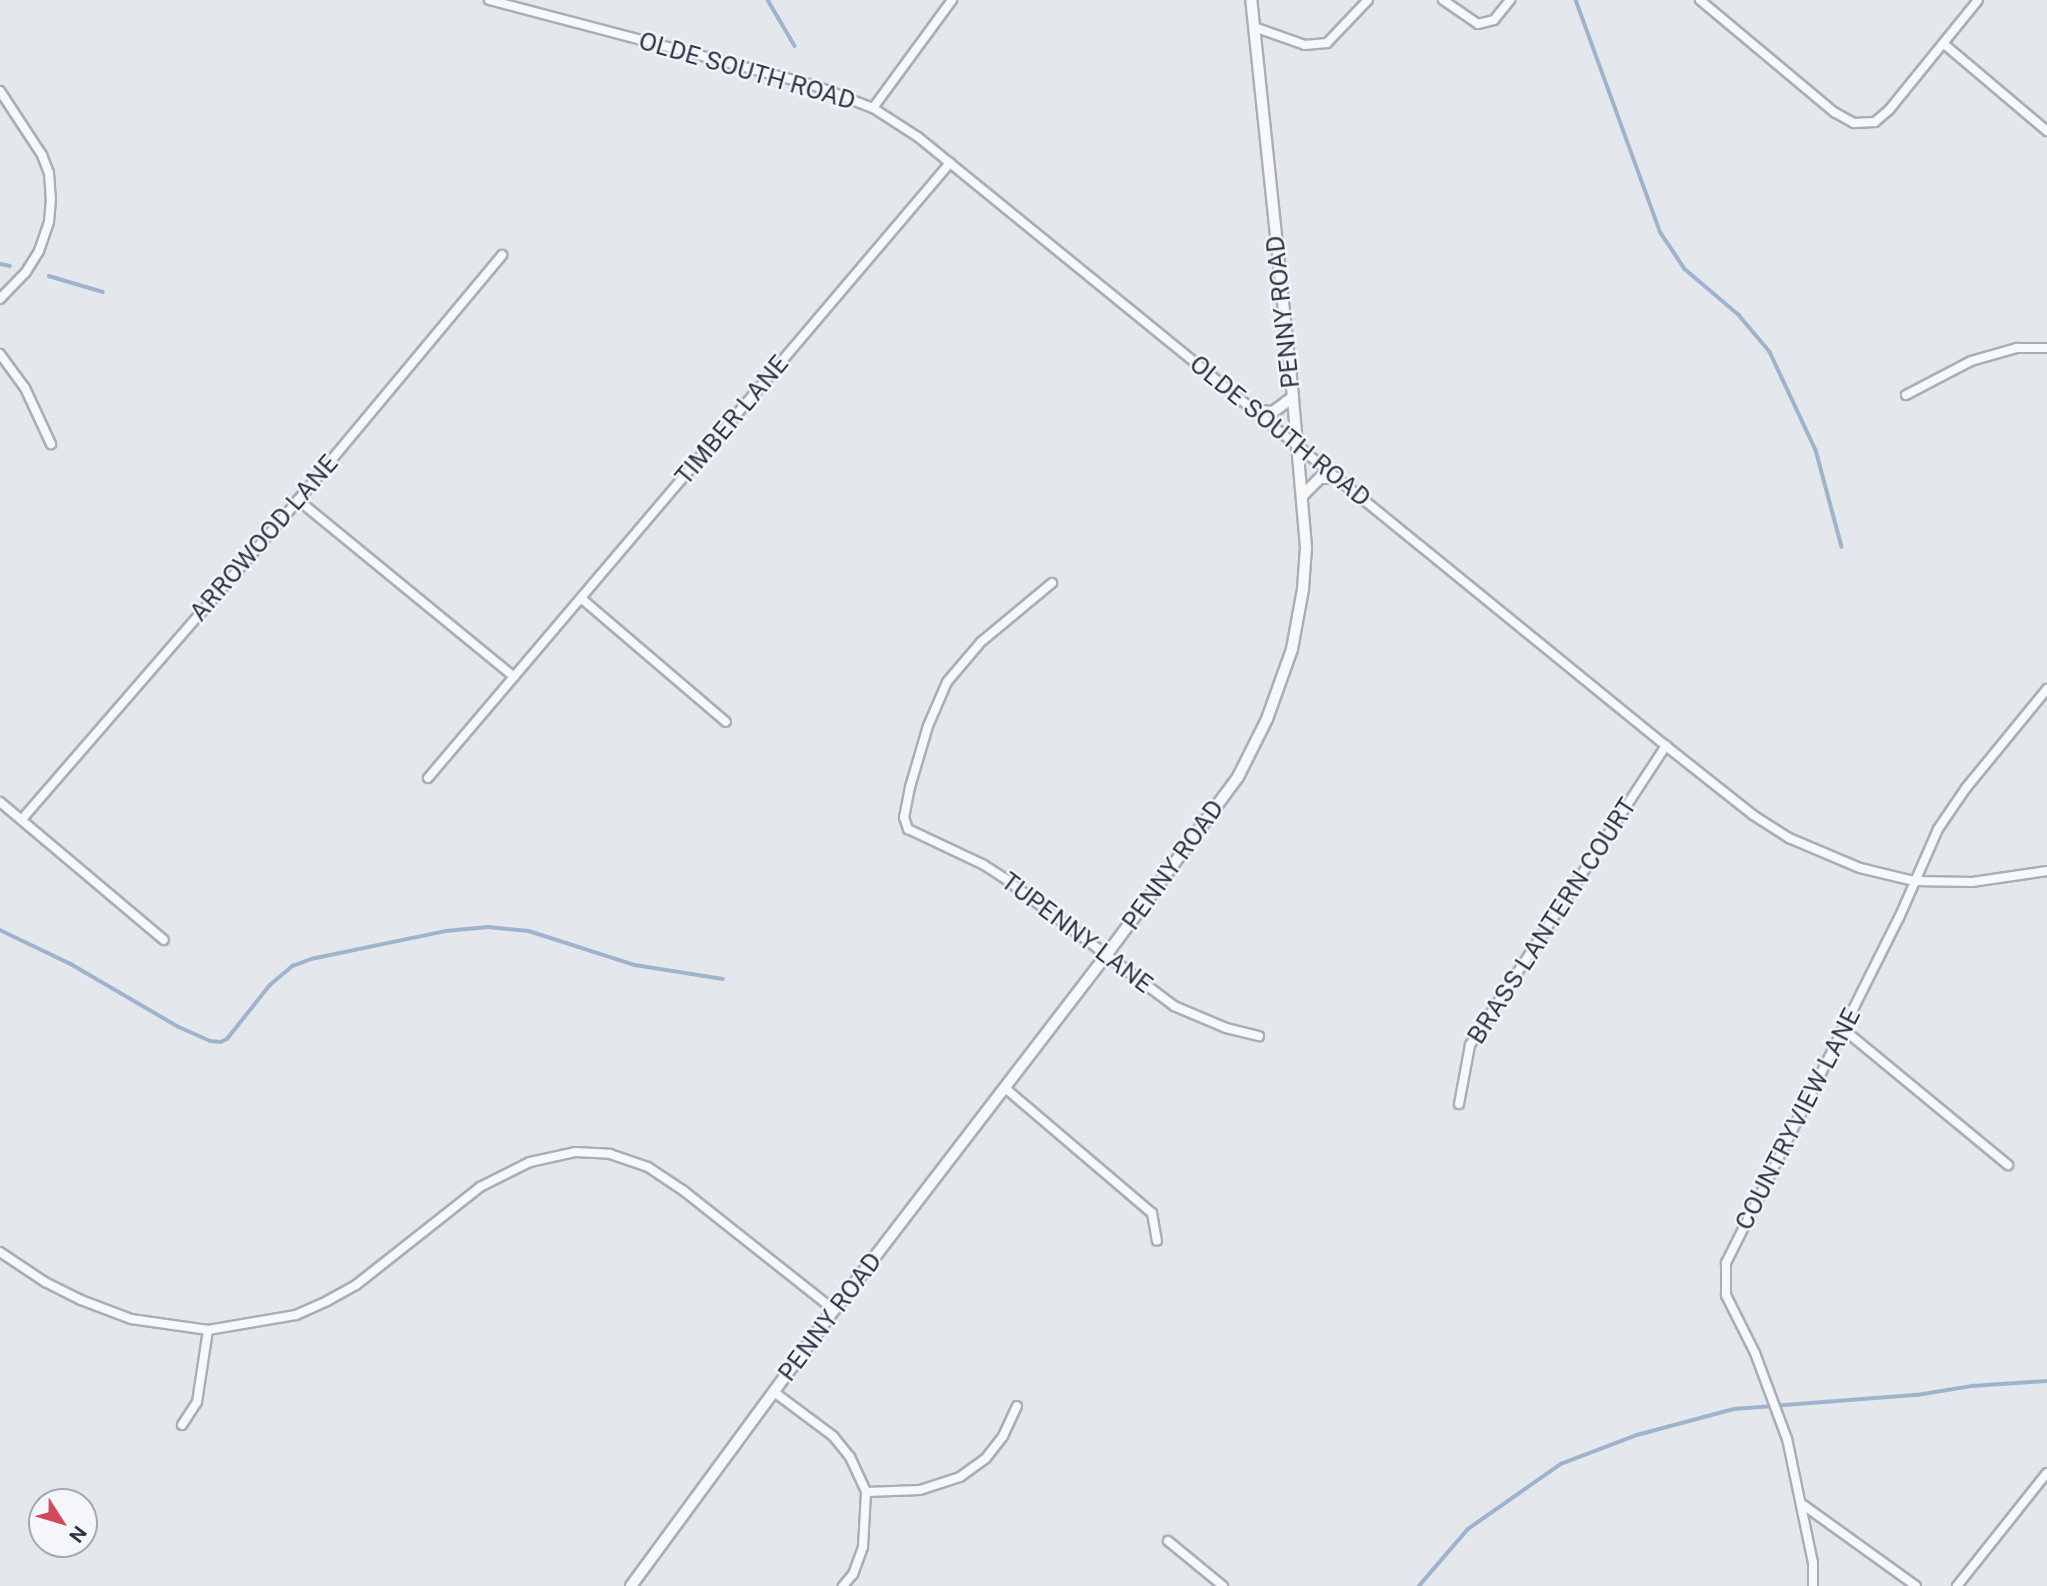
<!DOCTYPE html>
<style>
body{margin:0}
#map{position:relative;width:2047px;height:1586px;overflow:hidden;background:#e4e7ec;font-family:"Public Sans",sans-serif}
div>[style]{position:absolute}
.stream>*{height:3.5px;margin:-1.75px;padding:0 1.75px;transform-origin:1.75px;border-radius:1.75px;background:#9fb4cc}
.roads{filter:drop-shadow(2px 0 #a9aeb7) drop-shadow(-2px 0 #a9aeb7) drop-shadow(0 2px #a9aeb7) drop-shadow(0 -2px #a9aeb7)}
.minor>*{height:8px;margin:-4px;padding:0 4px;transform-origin:4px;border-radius:4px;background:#f7f8fa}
.tertiary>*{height:10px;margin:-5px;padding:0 5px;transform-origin:5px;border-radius:5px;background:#f7f8fa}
span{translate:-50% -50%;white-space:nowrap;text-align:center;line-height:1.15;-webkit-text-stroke:5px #f4f6f9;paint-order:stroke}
.street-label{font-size:24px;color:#2b3445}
.north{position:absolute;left:28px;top:1488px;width:70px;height:70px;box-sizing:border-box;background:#f4f6f9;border:2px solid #a4a8b1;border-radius:50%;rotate:127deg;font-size:19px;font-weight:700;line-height:28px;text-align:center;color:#2b3445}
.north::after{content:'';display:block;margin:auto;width:24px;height:32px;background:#d1495b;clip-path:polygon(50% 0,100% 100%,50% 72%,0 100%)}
</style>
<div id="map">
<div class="stream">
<i style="left:768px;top:0;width:53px;rotate:59.6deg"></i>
<i style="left:1576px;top:0;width:248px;rotate:70deg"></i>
<i style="left:1661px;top:233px;width:43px;rotate:56.3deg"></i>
<i style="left:1685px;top:269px;width:71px;rotate:40.4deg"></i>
<i style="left:1739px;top:315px;width:48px;rotate:50deg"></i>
<i style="left:1770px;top:352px;width:108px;rotate:64.9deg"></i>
<i style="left:1816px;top:450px;width:100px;rotate:75deg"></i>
<i style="left:0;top:264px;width:10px;rotate:11deg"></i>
<i style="left:49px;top:276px;width:56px;rotate:16.5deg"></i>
<i style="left:0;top:930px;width:79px;rotate:25.6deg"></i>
<i style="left:71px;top:964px;width:125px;rotate:30.3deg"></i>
<i style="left:179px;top:1027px;width:34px;rotate:24deg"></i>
<i style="left:210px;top:1041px;width:11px;rotate:5deg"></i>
<i style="left:221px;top:1042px;width:7px;rotate:-27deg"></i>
<i style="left:227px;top:1039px;width:69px;rotate:-51.5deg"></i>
<i style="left:270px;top:985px;width:30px;rotate:-40deg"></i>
<i style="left:293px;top:966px;width:19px;rotate:-21deg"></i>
<i style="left:311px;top:959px;width:138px;rotate:-11.7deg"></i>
<i style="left:446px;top:931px;width:42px;rotate:-5.4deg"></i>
<i style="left:488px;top:927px;width:41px;rotate:5.6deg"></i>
<i style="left:529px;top:931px;width:111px;rotate:17.8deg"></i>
<i style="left:635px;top:965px;width:89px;rotate:9deg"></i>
<i style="left:1419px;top:1586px;width:75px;rotate:-49.3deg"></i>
<i style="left:1468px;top:1529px;width:113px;rotate:-35deg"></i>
<i style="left:1561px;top:1464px;width:81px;rotate:-20.9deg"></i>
<i style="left:1637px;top:1435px;width:100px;rotate:-15deg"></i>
<i style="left:1734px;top:1409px;width:184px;rotate:-4.4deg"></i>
<i style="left:1917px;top:1395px;width:56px;rotate:-9.3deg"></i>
<i style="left:1972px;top:1386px;width:75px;rotate:-3.8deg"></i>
</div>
<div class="roads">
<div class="minor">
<i style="left:489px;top:0;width:335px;rotate:14.7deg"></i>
<i style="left:813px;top:85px;width:64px;rotate:21deg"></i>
<i style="left:873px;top:108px;width:54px;rotate:32.8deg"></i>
<i style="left:918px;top:137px;width:965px;rotate:39.15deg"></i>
<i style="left:1666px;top:746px;width:111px;rotate:38.4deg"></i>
<i style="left:1753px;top:815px;width:43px;rotate:32.6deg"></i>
<i style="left:1789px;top:838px;width:77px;rotate:22.9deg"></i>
<i style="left:1860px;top:868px;width:56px;rotate:13.5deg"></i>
<i style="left:1914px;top:881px;width:58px;rotate:1deg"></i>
<i style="left:1972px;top:882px;width:76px;rotate:-8.3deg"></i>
<i style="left:1443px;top:0;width:42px;rotate:34.4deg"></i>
<i style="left:1478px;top:24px;width:16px;rotate:-14deg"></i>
<i style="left:1494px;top:20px;width:26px;rotate:-51deg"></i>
<i style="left:1700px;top:0;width:175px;rotate:39.9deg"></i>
<i style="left:1834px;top:112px;width:23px;rotate:29deg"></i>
<i style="left:1854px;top:123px;width:21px;rotate:-3deg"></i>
<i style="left:1875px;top:122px;width:18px;rotate:-41deg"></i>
<i style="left:1889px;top:110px;width:141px;rotate:-51deg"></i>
<i style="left:1254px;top:27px;width:54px;rotate:19.4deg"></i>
<i style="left:1305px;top:45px;width:22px;rotate:-5deg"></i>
<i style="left:1327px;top:43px;width:59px;rotate:-46.4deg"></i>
<i style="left:1944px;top:44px;width:135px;rotate:40.2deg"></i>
<i style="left:0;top:91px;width:77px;rotate:56.7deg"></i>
<i style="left:42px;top:155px;width:19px;rotate:69deg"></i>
<i style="left:49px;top:173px;width:26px;rotate:86deg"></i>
<i style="left:51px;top:199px;width:23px;rotate:95deg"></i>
<i style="left:49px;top:222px;width:31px;rotate:109deg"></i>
<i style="left:39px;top:251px;width:26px;rotate:122deg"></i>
<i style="left:25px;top:273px;width:36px;rotate:134deg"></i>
<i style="left:873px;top:108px;width:134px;rotate:-53.8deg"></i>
<i style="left:0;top:354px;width:42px;rotate:53.7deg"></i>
<i style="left:25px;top:388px;width:62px;rotate:65.1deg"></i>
<i style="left:1906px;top:395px;width:73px;rotate:-27.6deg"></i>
<i style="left:1971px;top:361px;width:48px;rotate:-15.8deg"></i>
<i style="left:2017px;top:348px;width:30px"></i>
<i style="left:298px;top:500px;width:279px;rotate:39.3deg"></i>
<i style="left:1052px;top:583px;width:92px;rotate:140.3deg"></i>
<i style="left:981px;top:642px;width:52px;rotate:130.4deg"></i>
<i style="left:947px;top:682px;width:48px;rotate:113.4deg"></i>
<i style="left:928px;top:726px;width:64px;rotate:106.4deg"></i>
<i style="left:910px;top:787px;width:31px;rotate:101deg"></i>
<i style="left:904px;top:817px;width:13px;rotate:72deg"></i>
<i style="left:908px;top:829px;width:84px;rotate:25.3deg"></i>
<i style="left:984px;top:865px;width:27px;rotate:33deg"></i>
<i style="left:1007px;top:880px;width:209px;rotate:37deg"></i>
<i style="left:1174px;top:1006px;width:56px;rotate:22.9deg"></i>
<i style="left:1226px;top:1028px;width:34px;rotate:14deg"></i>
<i style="left:582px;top:599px;width:189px;rotate:40.5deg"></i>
<i style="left:428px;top:778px;width:807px;rotate:-49.68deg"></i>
<i style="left:0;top:802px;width:214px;rotate:40.1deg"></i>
<i style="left:22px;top:819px;width:422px;rotate:-49.1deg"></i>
<i style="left:298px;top:500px;width:319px;rotate:-50.2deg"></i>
<i style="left:1843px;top:1029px;width:214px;rotate:39.5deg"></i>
<i style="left:1005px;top:1088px;width:193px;rotate:40.4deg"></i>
<i style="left:1152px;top:1213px;width:28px;rotate:80deg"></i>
<i style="left:1459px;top:1104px;width:60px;rotate:-79.4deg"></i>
<i style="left:1470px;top:1045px;width:358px;rotate:-56.8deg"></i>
<i style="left:0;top:1252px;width:54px;rotate:33.7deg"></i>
<i style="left:45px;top:1282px;width:40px;rotate:26.6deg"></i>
<i style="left:81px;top:1300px;width:53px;rotate:20.8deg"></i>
<i style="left:131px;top:1319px;width:78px;rotate:8.1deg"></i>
<i style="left:208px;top:1330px;width:89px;rotate:-9.7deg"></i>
<i style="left:296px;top:1315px;width:34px;rotate:-24deg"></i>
<i style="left:327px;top:1301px;width:33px;rotate:-29deg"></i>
<i style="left:356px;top:1285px;width:158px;rotate:-38.3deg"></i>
<i style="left:480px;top:1187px;width:56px;rotate:-26.6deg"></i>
<i style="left:530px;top:1162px;width:46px;rotate:-12.5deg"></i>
<i style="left:575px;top:1152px;width:35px;rotate:3deg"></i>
<i style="left:610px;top:1154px;width:40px;rotate:18.9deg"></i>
<i style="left:648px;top:1167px;width:43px;rotate:33.7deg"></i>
<i style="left:684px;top:1191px;width:191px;rotate:38.4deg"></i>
<i style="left:774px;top:1392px;width:74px;rotate:36.7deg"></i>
<i style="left:833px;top:1436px;width:27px;rotate:51deg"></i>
<i style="left:850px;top:1457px;width:38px;rotate:65deg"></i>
<i style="left:866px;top:1492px;width:55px;rotate:93.1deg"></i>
<i style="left:863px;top:1547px;width:29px;rotate:110deg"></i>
<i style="left:853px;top:1574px;width:16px;rotate:130deg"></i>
<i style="left:182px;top:1425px;width:27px;rotate:-57deg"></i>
<i style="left:197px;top:1402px;width:73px;rotate:-81.3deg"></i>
<i style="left:866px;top:1492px;width:54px;rotate:-2.1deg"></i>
<i style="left:920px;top:1490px;width:42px;rotate:-18deg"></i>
<i style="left:960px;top:1477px;width:32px;rotate:-36deg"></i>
<i style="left:986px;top:1458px;width:28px;rotate:-52deg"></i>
<i style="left:1003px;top:1436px;width:33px;rotate:-65deg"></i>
<i style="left:1802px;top:1504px;width:140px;rotate:35.7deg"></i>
<i style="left:1168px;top:1541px;width:71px;rotate:39.3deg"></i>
<i style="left:1813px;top:1586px;width:23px;rotate:-90deg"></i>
<i style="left:1813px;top:1563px;width:127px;rotate:-101.8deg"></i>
<i style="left:1787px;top:1439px;width:92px;rotate:-110.4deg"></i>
<i style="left:1755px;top:1353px;width:65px;rotate:-116.6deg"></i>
<i style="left:1726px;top:1295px;width:32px;rotate:-90deg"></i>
<i style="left:1726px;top:1263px;width:386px;rotate:-63.4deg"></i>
<i style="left:1899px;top:918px;width:97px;rotate:-66.3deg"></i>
<i style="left:1938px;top:829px;width:50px;rotate:-55.7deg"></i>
<i style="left:1966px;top:788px;width:128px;rotate:-50.7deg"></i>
<i style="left:1957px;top:1586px;width:144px;rotate:-51.5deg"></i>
</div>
<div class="tertiary">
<i style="left:1258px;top:411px;width:15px;rotate:4deg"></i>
<i style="left:1273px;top:412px;width:25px;rotate:-37deg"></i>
<i style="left:1303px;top:495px;width:24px;rotate:-45deg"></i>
<i style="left:1320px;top:478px;width:18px"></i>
<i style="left:631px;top:1586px;width:343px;rotate:-53.7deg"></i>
<i style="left:834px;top:1310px;width:449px;rotate:-52.5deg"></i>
<i style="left:1107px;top:954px;width:220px;rotate:-53.5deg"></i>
<i style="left:1238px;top:777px;width:65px;rotate:-63.4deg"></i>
<i style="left:1267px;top:719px;width:74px;rotate:-70.3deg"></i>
<i style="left:1292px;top:649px;width:61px;rotate:-79.6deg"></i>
<i style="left:1303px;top:589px;width:42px;rotate:-85.9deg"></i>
<i style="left:1306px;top:547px;width:151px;rotate:-95deg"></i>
<i style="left:1293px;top:397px;width:399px;rotate:-96deg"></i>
</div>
</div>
<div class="street-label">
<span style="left:747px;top:71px;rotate:16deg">OLDE SOUTH ROAD</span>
<span style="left:1283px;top:312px;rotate:-96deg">PENNY ROAD</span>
<span style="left:732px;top:420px;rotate:-50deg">TIMBER LANE</span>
<span style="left:1280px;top:431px;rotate:39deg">OLDE SOUTH ROAD</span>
<span style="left:264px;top:538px;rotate:-49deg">ARROWOOD LANE</span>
<span style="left:1173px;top:865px;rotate:-54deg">PENNY ROAD</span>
<span style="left:1552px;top:921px;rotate:-57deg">BRASS LANTERN COURT</span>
<span style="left:1077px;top:933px;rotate:37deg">TUPENNY LANE</span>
<span style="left:1798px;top:1119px;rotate:-63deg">COUNTRYVIEW LANE</span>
<span style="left:830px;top:1317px;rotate:-53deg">PENNY ROAD</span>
</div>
<div class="north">N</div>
</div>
